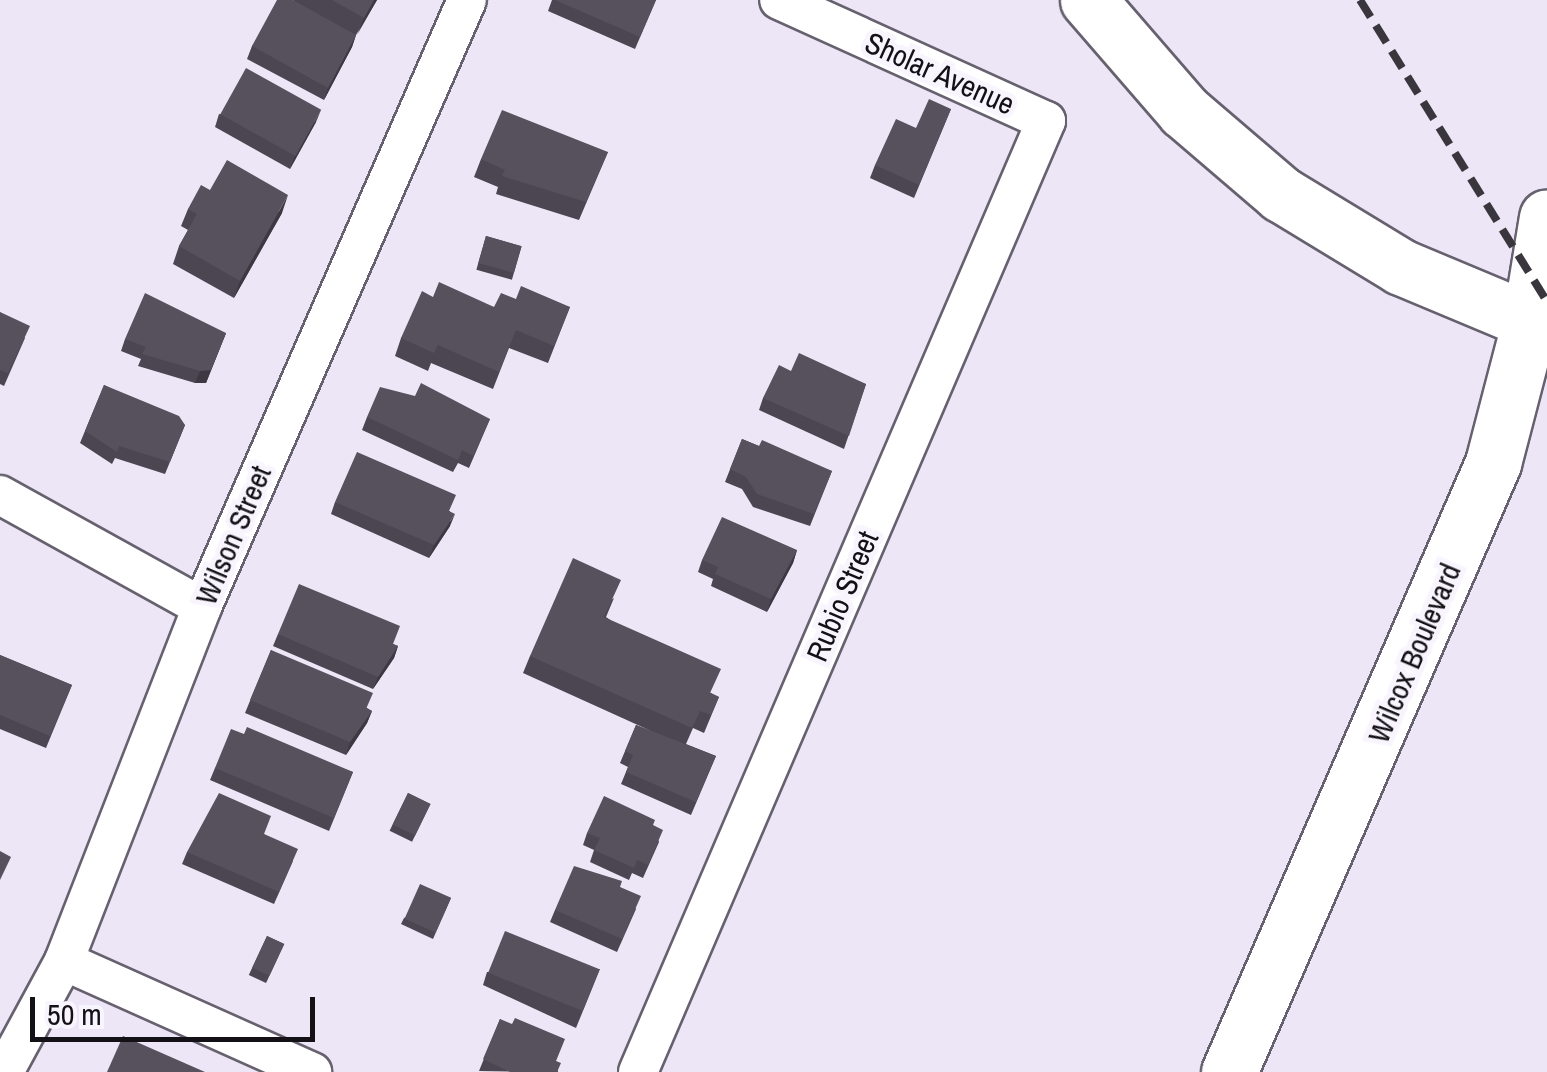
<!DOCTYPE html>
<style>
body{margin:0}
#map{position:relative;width:1547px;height:1072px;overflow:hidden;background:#ede6f6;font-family:"Archivo Narrow",sans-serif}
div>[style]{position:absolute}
.roads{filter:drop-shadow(2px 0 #67616f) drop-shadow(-2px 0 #67616f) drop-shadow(0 2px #67616f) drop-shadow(0 -2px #67616f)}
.minor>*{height:38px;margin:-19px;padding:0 19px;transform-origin:19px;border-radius:19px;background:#fff}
.secondary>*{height:55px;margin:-27.5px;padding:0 27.5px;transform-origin:27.5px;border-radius:27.5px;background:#fff}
.rail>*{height:8px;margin-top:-4px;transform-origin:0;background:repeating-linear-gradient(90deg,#39363d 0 20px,transparent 0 30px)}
.wall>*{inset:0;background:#4b4651;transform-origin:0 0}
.shaded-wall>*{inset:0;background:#3d3942}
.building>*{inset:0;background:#57515e;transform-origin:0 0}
span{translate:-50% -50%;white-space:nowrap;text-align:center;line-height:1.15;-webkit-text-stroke:10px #f9f5fe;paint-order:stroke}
.street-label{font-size:30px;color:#131116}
.scale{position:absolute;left:30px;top:997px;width:285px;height:45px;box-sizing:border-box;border:5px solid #131116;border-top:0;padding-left:12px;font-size:30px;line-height:35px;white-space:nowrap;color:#131116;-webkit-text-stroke:8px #f9f5fe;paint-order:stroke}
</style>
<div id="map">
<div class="roads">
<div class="minor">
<i style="left:0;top:495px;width:231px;rotate:29deg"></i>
<i style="left:64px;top:961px;width:272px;rotate:24.1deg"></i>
<i style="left:4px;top:1072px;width:126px;rotate:-61.6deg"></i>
<i style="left:64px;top:961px;width:380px;rotate:-68.7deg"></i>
<i style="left:202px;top:607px;width:662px;rotate:-66.42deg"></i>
<i style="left:638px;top:1072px;width:1035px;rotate:-66.78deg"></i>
<i style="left:1046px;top:121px;width:293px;rotate:-155.6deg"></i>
</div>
<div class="secondary">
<i style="left:1088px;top:0;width:147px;rotate:49.1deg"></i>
<i style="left:1184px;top:111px;width:128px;rotate:40.6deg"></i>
<i style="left:1281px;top:194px;width:140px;rotate:31.3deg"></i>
<i style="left:1401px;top:267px;width:140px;rotate:22.7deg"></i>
<i style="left:1229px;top:1072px;width:664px;rotate:-66.56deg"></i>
<i style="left:1493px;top:463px;width:147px;rotate:-75.4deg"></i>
<i style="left:1530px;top:321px;width:105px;rotate:-80.7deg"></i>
</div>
</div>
<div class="rail">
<i style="left:1360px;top:0;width:355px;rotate:58.2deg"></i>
</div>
<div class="wall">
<i style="clip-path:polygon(294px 0,377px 0,356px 35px,352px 47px,324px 100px,247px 59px,252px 46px)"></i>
<i style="clip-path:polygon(552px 0,656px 0,635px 49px,548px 11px)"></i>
<i style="clip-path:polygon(951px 109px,914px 198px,870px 178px,875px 165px,916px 128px)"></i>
<i style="clip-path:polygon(219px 114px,316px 122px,290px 169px,215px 127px)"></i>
<i style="clip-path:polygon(608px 152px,579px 220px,496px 194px,498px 187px,474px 177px,481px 159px)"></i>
<i style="clip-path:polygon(210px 190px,282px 213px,234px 298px,173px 264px,179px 246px,188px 230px,181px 226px,188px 209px)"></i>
<i style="left:486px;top:236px;width:37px;height:35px;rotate:16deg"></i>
<i style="clip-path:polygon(433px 297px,494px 307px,516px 299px,570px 307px,548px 363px,509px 348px,493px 389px,431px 363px,428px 371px,395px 356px,401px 338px)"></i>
<i style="clip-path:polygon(0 312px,25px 338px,4px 386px,0 384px)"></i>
<i style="clip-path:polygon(226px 333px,206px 383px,195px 383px,138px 366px,141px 359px,121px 351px,125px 339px)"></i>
<i style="clip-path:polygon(791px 371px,866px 384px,844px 449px,759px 410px,763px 398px)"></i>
<i style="clip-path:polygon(104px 385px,185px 425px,165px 474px,115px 458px,112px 464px,80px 443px)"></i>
<i style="clip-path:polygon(367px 417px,490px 419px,469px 468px,458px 463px,453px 472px,362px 430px)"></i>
<i style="clip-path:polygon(742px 439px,759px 446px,832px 471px,810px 526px,753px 507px,742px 489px,725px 482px)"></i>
<i style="clip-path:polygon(335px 502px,450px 511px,450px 526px,429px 558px,331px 514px)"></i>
<i style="clip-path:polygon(797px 550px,793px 563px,767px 612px,711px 586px,713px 579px,698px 572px,702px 560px)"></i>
<i style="clip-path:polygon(614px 598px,606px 617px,711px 693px,719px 697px,704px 733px,693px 728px,686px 744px,716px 756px,691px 815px,621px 784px,628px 767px,620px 763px,636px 725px,651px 731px,523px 673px,530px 656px)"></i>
<i style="clip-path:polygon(278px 634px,393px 644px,398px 646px,394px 658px,373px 689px,273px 646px)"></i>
<i style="clip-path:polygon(271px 650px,372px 711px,367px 723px,346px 755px,245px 713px)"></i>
<i style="clip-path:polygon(0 655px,72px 685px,46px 748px,0 729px)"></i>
<i style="clip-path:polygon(244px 734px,353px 772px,329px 831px,210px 780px,215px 768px)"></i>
<i style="left:408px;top:793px;width:25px;height:42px;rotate:26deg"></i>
<i style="clip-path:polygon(653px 825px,659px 842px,643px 878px,632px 873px,629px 880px,590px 862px,594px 850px,583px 845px,587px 833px)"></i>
<i style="clip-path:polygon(264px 834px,293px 861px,274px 904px,182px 864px,187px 852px)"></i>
<i style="clip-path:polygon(620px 887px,636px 909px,617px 952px,550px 922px,555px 910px)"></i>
<i style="clip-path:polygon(451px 898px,433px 939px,401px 924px,404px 918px)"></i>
<i style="left:267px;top:936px;width:19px;height:43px;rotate:25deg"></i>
<i style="clip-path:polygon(600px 969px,576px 1028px,483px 985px,487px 972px)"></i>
<i style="clip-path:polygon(500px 1019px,556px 1061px,558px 1072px,479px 1071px)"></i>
</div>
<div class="shaded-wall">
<i style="clip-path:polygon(374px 0,377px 0,357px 35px,364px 18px)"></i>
<i style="clip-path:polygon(356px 35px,352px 47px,324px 100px,328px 88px)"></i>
<i style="clip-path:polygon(321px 110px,316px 122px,290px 169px,295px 156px)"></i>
<i style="clip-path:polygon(288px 195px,282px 213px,234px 298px,240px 281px)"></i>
<i style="clip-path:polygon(226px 333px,206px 383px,195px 383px,200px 371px)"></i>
<i style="clip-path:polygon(455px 514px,450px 526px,429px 558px,434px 545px)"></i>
<i style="clip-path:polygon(797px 550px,793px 563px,767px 612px,771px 599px)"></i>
<i style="clip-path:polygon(398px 646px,394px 658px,373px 689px,378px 677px)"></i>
<i style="clip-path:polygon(372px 711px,367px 723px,346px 755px,350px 742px)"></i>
</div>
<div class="building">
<i style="clip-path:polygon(277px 0,293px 0,356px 35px,328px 88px,252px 46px)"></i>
<i style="clip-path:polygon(332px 0,374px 0,364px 18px)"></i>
<i style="clip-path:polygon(555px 0,656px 0,640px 37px)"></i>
<i style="left:246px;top:68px;width:86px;height:53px;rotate:29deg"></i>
<i style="clip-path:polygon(929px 99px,951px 109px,919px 185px,875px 165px,896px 119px,916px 128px)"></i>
<i style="clip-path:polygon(502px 110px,608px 152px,586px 202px,502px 176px,505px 170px,481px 159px)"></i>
<i style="clip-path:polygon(227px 160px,288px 195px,240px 281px,179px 246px,197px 214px,188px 209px,201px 185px,210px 190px)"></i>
<i style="left:486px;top:236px;width:37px;height:28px;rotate:16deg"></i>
<i style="clip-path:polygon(439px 282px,494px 307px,501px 293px,516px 299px,521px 286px,570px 307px,554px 346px,516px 330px,499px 372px,438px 345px,434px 353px,401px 338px,422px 291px,433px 297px)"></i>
<i style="clip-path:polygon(145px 293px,226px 333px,211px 370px,200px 371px,142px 354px,146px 347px,125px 339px)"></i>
<i style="clip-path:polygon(0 312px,30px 326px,8px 373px,0 370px)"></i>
<i style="clip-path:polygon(799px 353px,866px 384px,849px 436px,763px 398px,779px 365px,791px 371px)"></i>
<i style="clip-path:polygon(421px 383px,490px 419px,473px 456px,462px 450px,458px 460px,367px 417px,380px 387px,415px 396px)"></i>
<i style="clip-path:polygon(104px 385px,179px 416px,185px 425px,170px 462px,119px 446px,117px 452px,85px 431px)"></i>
<i style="clip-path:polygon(742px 439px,759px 446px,762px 440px,832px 471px,814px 514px,757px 494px,746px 477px,730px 469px)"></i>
<i style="clip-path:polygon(357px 452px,456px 495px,449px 511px,455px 514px,434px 545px,335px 502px)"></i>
<i style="clip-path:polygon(722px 517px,797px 550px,771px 599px,715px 574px,718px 567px,702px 560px)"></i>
<i style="clip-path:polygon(573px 558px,621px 580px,604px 617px,721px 669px,710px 693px,719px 697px,711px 715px,700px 711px,692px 728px,530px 656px)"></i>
<i style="clip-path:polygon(299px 584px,400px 626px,393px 644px,398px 646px,378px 677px,278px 634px)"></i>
<i style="clip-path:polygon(271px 650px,373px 693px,366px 709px,372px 711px,350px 742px,250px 700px)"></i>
<i style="clip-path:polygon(0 655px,72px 685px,50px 736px,0 715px)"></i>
<i style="clip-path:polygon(636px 725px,716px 756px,696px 802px,626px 772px,633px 755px,625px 751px)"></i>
<i style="clip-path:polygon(247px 727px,353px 772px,334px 818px,215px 768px,231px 729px,244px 734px)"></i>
<i style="clip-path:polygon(219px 793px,271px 816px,264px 834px,298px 849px,279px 892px,187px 852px)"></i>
<i style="left:408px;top:793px;width:25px;height:35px;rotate:26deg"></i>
<i style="clip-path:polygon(604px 796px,655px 820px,653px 825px,663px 830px,648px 865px,637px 860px,634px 868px,594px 850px,600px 838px,587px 833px)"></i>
<i style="clip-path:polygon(0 851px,11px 857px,0 880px)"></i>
<i style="clip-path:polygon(574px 866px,622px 881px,620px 887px,641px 896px,622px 939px,555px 910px)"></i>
<i style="left:420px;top:884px;width:34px;height:38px;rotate:24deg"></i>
<i style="left:505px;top:931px;width:102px;height:45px;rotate:22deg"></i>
<i style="left:267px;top:936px;width:19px;height:35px;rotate:25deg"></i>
<i style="clip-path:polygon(515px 1018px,565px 1039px,556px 1061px,561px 1063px,557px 1072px,510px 1072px,483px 1059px,500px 1019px,512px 1024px)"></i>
<i style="clip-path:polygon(123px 1036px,205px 1072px,107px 1072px)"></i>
</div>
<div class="street-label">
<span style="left:940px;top:73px;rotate:24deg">Sholar Avenue</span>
<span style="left:233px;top:535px;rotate:-67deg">Wilson Street</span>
<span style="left:842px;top:596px;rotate:-67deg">Rubio Street</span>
<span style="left:1414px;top:653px;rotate:-67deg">Wilcox Boulevard</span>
</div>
<div class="scale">50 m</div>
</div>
